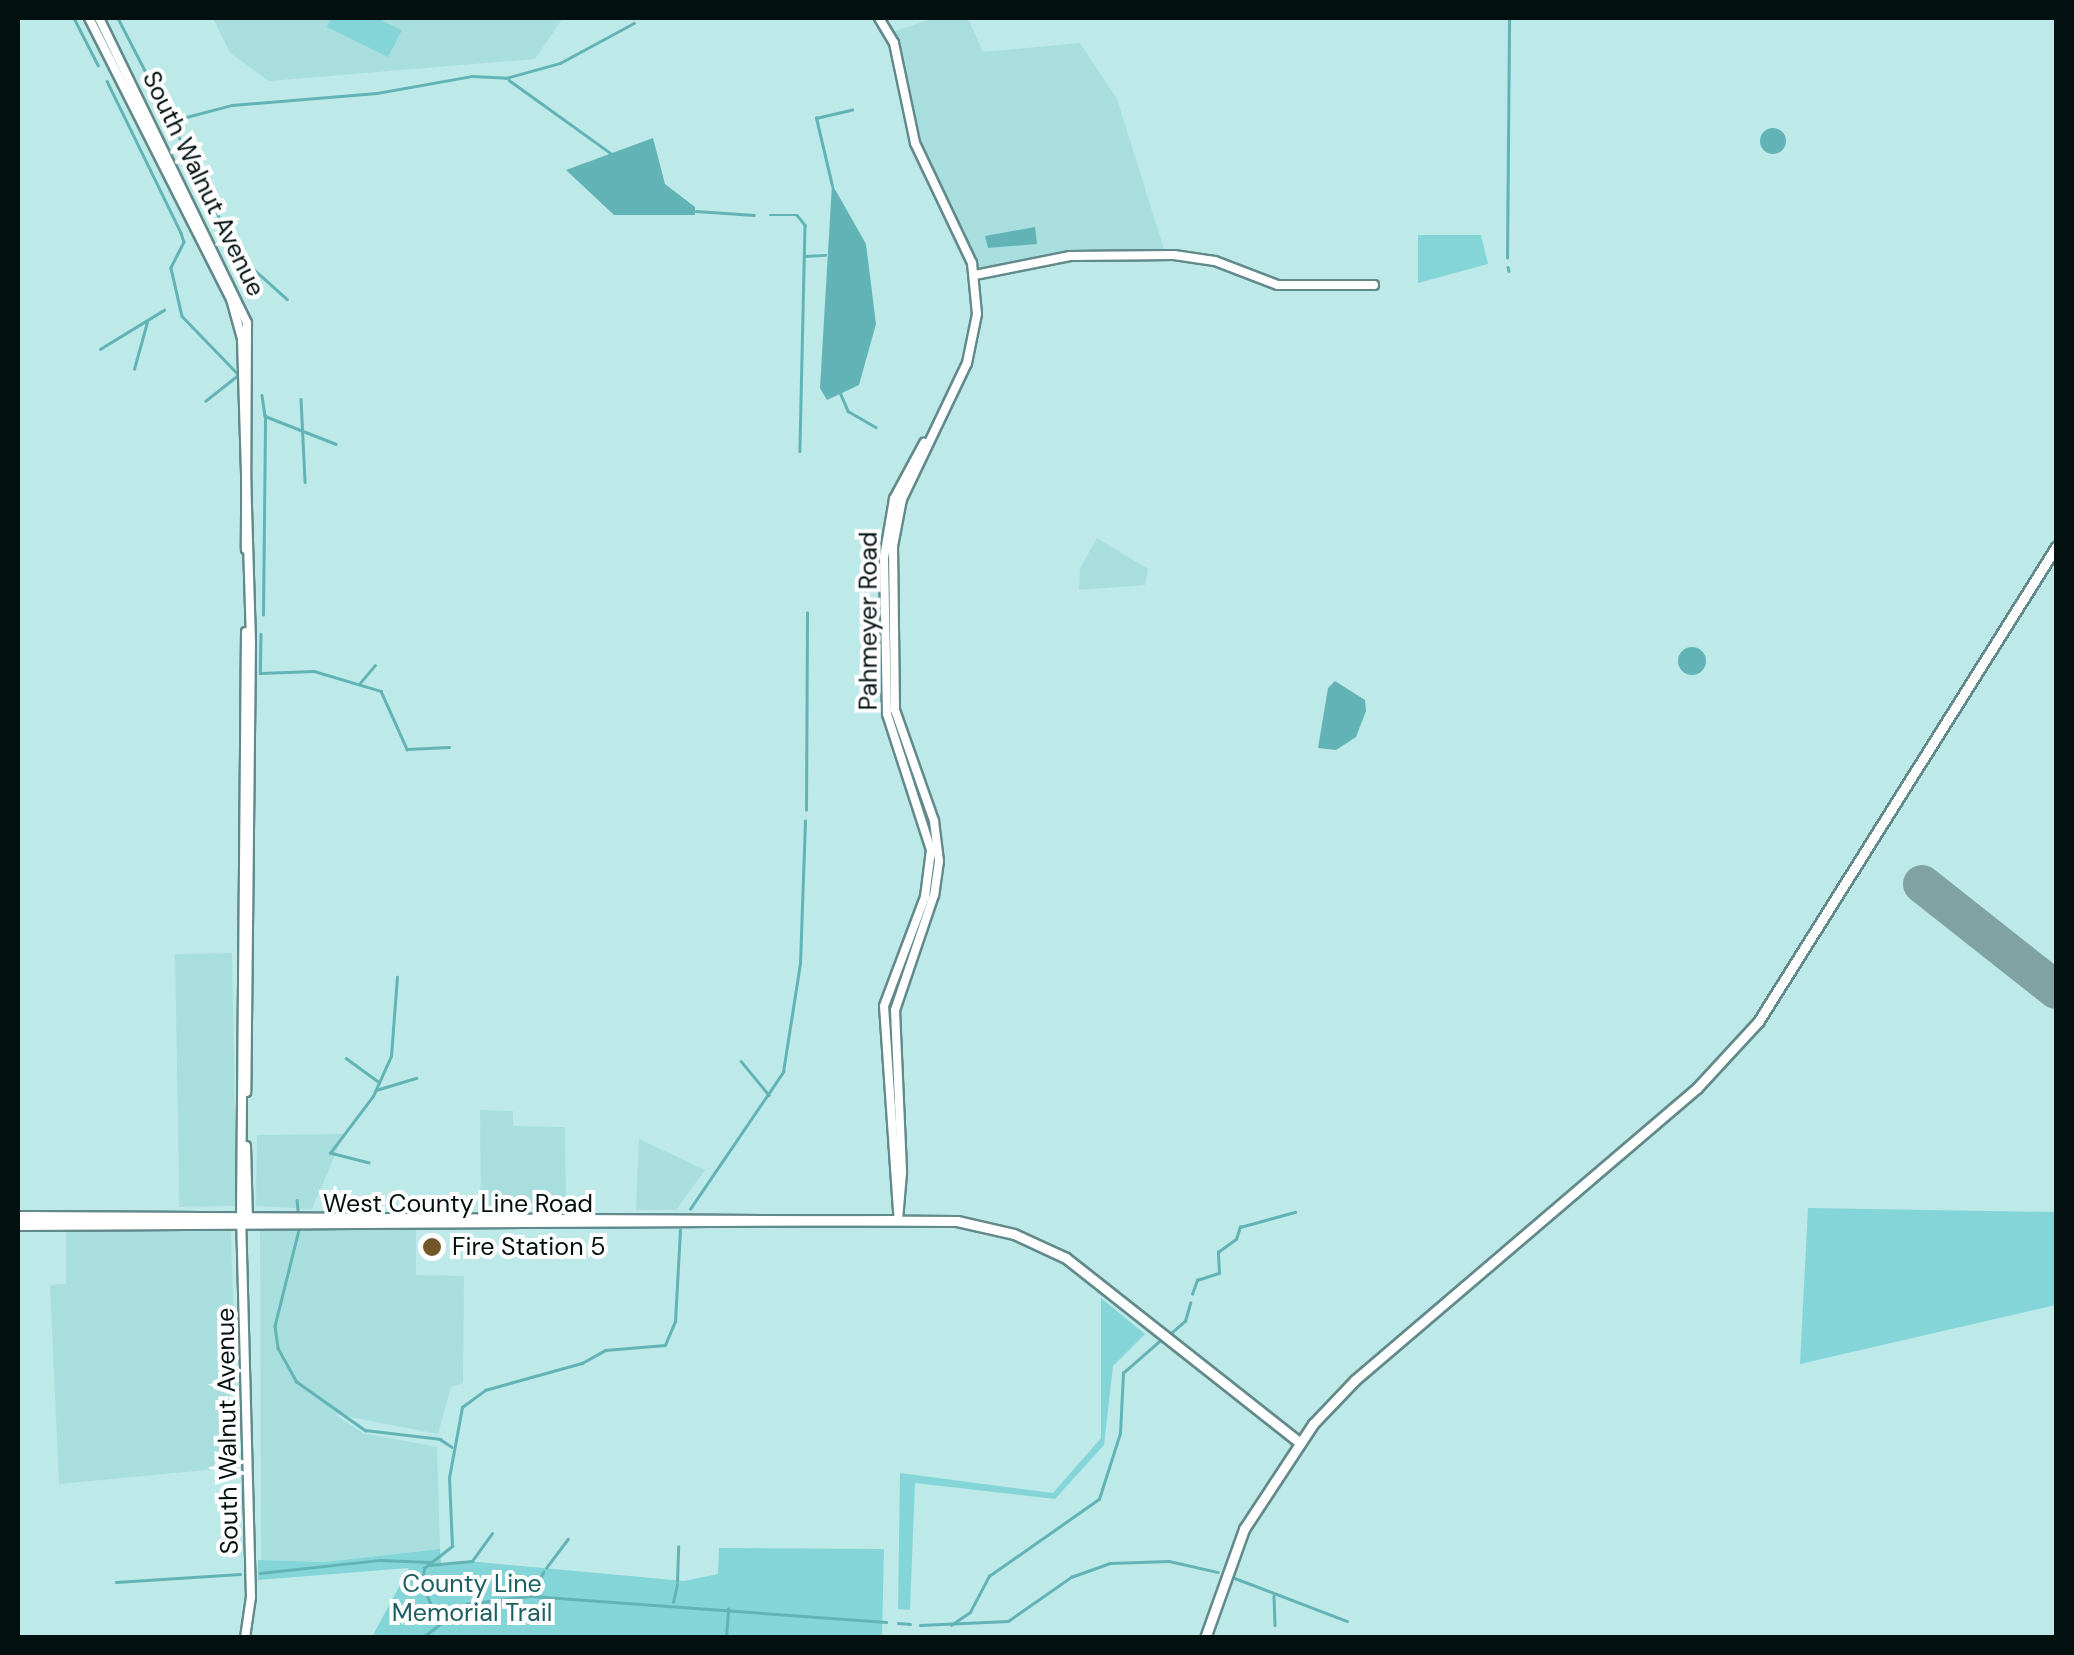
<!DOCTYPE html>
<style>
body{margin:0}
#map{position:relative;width:2074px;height:1655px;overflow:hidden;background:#bee9e9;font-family:"DM Sans",sans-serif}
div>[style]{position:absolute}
.built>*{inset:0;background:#a9dedf;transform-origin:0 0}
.green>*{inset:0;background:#84d5d7}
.water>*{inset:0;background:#62b3b6}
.round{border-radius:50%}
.stream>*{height:2.5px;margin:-1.25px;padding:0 1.25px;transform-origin:1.25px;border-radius:1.25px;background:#62b3b6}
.runway>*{height:38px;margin:-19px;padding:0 19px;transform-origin:19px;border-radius:19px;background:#80a2a2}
.roads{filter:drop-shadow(2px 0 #638a8b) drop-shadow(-2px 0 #638a8b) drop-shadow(0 2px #638a8b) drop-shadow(0 -2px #638a8b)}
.tertiary>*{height:8px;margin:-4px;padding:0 4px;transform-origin:4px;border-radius:4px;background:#fff}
.secondary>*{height:9px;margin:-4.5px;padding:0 4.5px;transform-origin:4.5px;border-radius:4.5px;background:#fff}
.dots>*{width:28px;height:28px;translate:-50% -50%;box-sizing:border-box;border:5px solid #fff;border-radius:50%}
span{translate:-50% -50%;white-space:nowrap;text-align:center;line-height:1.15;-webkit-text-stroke:8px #fff;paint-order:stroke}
.street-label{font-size:25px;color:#021010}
.poi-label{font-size:25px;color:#021010}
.left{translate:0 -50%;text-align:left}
.park-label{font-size:25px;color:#1c6062}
.frame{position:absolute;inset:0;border:20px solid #021010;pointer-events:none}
</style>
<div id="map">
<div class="built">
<i style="clip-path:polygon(213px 18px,563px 18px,535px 59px,269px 81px,230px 53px)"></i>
<i style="clip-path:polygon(934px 18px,968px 18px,983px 52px,1080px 43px,1117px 99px,1164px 249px,1073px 250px,979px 268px,914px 130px,892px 32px)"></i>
<i style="clip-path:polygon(1097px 538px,1148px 569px,1145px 585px,1079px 590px,1080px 568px)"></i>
<i style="left:232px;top:953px;width:253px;height:57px;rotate:89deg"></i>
<i style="clip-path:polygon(480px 1110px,513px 1111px,513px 1126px,565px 1127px,566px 1209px,481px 1209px)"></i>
<i style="clip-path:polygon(344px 1134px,312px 1209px,256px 1206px,257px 1135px)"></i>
<i style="clip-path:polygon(639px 1139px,705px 1170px,676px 1210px,636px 1210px)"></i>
<i style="clip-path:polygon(260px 1230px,416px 1230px,416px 1275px,464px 1276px,463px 1383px,451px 1387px,438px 1434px,334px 1414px,363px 1433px,437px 1447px,440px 1549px,324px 1562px,261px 1560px)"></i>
<i style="clip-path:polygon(231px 1231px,238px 1467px,59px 1484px,50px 1285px,66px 1284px,66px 1232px)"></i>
</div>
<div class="green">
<i style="clip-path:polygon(331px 18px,376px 18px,402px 30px,388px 57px,327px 27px)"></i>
<i style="clip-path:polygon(1418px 235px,1481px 235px,1488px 264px,1418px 283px)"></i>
<i style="clip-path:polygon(1808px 1208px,2056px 1212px,2056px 1305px,1800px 1364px)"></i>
<i style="clip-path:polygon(1101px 1298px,1145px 1334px,1113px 1366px,1104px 1445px,1055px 1499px,915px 1483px,910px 1610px,898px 1609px,900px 1473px,1053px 1493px,1101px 1438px)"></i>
<i style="clip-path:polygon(719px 1548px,884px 1549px,882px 1637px,372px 1637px,409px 1568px,258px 1580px,258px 1560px,324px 1562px,440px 1549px,441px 1566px,468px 1561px,684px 1581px,718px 1574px)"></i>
</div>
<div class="water">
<i class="round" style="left:1760px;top:128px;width:26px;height:26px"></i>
<i style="clip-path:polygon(653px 138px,665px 184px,695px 207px,695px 215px,614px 215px,566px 170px)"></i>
<i style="clip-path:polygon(832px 184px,866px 244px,876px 324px,859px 385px,827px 400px,820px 388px)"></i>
<i style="clip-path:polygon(1035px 227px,1037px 244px,988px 248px,985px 236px)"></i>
<i class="round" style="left:1678px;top:647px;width:28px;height:28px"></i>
<i style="clip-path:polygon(1335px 681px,1365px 700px,1366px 711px,1356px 737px,1336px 750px,1318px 748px,1328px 688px)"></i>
</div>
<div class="stream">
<i style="left:74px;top:18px;width:53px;rotate:62.9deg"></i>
<i style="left:118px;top:18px;width:116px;rotate:62.8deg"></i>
<i style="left:171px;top:121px;width:63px;rotate:-14.7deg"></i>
<i style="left:232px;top:105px;width:145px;rotate:-4.7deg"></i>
<i style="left:377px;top:93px;width:97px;rotate:-10.1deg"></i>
<i style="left:472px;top:76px;width:34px;rotate:3deg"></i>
<i style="left:506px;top:78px;width:56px;rotate:-15.5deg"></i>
<i style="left:560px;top:63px;width:84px;rotate:-28.4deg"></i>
<i style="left:509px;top:80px;width:127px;rotate:35.7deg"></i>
<i style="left:107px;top:81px;width:169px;rotate:64deg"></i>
<i style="left:181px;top:233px;width:9px;rotate:72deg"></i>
<i style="left:184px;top:242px;width:29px;rotate:117deg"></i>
<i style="left:171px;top:268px;width:49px;rotate:77.1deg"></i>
<i style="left:182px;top:316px;width:82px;rotate:46deg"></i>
<i style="left:239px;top:375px;width:42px;rotate:141.8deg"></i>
<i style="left:172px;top:123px;width:148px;rotate:63.4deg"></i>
<i style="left:238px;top:255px;width:66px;rotate:41.9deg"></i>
<i style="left:832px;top:186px;width:70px;rotate:-103.2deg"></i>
<i style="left:816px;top:118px;width:37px;rotate:-13deg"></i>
<i style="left:696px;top:211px;width:58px;rotate:3.9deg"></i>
<i style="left:770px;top:215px;width:27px"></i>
<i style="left:797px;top:215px;width:13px;rotate:51deg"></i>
<i style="left:805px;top:225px;width:226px;rotate:91.3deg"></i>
<i style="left:804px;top:256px;width:21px;rotate:-3deg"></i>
<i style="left:1507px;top:258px;width:240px;rotate:-89.5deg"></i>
<i style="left:1508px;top:267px;width:4px;rotate:76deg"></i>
<i style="left:100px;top:349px;width:75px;rotate:-31.4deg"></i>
<i style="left:134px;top:369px;width:49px;rotate:-74.5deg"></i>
<i style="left:840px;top:392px;width:21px;rotate:67deg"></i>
<i style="left:848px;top:411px;width:32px;rotate:30deg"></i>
<i style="left:262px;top:395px;width:21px;rotate:82deg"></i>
<i style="left:265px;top:416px;width:76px;rotate:21.5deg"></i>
<i style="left:301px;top:399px;width:83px;rotate:87.2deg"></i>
<i style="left:263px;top:615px;width:199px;rotate:-89.4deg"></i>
<i style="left:261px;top:634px;width:39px;rotate:91deg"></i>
<i style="left:260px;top:673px;width:54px;rotate:-2.1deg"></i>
<i style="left:314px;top:671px;width:70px;rotate:16.6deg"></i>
<i style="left:381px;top:691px;width:64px;rotate:65.9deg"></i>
<i style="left:407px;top:749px;width:42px;rotate:-2.7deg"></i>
<i style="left:360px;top:683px;width:23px;rotate:-50deg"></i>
<i style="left:806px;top:810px;width:197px;rotate:-89.7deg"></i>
<i style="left:346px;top:1058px;width:39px;rotate:36deg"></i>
<i style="left:741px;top:1061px;width:44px;rotate:50.5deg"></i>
<i style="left:376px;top:1090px;width:42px;rotate:-16.7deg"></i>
<i style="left:369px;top:1163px;width:40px;rotate:-165.6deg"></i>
<i style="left:330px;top:1153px;width:71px;rotate:-53deg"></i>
<i style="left:373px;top:1096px;width:44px;rotate:-65.8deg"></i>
<i style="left:391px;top:1056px;width:79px;rotate:-85.7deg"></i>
<i style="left:297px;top:1200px;width:10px;rotate:84deg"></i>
<i style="left:690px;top:1209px;width:166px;rotate:-55.8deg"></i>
<i style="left:783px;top:1072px;width:109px;rotate:-81.1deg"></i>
<i style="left:800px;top:964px;width:143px;rotate:-88deg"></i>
<i style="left:299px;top:1230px;width:99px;rotate:104deg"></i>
<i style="left:275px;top:1326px;width:22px;rotate:82deg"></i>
<i style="left:278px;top:1348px;width:38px;rotate:61deg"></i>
<i style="left:296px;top:1381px;width:85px;rotate:35.4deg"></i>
<i style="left:365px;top:1430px;width:76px;rotate:6.8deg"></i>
<i style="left:440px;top:1439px;width:14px;rotate:34deg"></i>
<i style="left:1192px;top:1294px;width:15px;rotate:-70deg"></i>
<i style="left:1197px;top:1280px;width:23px;rotate:-18deg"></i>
<i style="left:1219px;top:1273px;width:21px;rotate:-93deg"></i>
<i style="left:1218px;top:1252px;width:22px;rotate:-36deg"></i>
<i style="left:1236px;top:1239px;width:13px;rotate:-72deg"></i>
<i style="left:1240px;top:1227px;width:57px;rotate:-15.3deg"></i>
<i style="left:1170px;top:1334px;width:20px;rotate:-41deg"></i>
<i style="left:1185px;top:1321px;width:19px;rotate:-74deg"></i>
<i style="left:429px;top:1565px;width:43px;rotate:-5.3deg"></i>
<i style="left:472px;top:1561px;width:34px;rotate:-54deg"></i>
<i style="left:546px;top:1568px;width:36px;rotate:-53deg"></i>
<i style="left:260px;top:1573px;width:121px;rotate:-6.2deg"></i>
<i style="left:380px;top:1560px;width:50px;rotate:2.3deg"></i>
<i style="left:1232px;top:1577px;width:123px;rotate:20.9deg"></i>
<i style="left:677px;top:1581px;width:34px;rotate:-88deg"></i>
<i style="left:116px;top:1582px;width:124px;rotate:-3.7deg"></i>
<i style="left:422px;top:1583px;width:15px;rotate:-82deg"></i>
<i style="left:424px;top:1568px;width:36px;rotate:-38deg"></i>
<i style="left:452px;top:1546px;width:68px;rotate:-92.5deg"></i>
<i style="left:449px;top:1478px;width:72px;rotate:-79.6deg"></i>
<i style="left:462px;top:1407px;width:29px;rotate:-36deg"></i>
<i style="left:485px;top:1390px;width:101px;rotate:-15.6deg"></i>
<i style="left:582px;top:1363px;width:26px;rotate:-29deg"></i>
<i style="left:605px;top:1350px;width:60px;rotate:-4.8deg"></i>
<i style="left:665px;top:1345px;width:25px;rotate:-67deg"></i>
<i style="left:675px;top:1322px;width:92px;rotate:-86.9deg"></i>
<i style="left:423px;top:1586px;width:37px;rotate:66deg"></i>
<i style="left:531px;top:1596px;width:27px;rotate:-63deg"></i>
<i style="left:1274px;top:1596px;width:29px;rotate:88deg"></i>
<i style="left:673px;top:1602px;width:18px;rotate:-77deg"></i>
<i style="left:898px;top:1623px;width:12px;rotate:5deg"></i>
<i style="left:920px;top:1625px;width:88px;rotate:-2.6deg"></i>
<i style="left:1008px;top:1621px;width:77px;rotate:-34.9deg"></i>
<i style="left:1071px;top:1577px;width:41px;rotate:-19.7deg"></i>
<i style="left:1110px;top:1563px;width:59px;rotate:-1.9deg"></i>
<i style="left:1169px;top:1561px;width:50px;rotate:12.7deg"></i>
<i style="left:951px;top:1625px;width:23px;rotate:-34deg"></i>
<i style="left:970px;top:1612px;width:41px;rotate:-62.2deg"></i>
<i style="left:989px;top:1576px;width:134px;rotate:-35deg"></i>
<i style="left:1099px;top:1499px;width:69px;rotate:-72.3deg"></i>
<i style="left:1120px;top:1433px;width:60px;rotate:-87.1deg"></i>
<i style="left:1123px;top:1373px;width:53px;rotate:-41.2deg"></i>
<i style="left:1275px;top:1636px;width:2px;rotate:90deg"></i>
<i style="left:1359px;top:1636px;width:4px;rotate:34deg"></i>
<i style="left:422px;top:1638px;width:56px;rotate:-37.7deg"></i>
<i style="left:466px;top:1604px;width:65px;rotate:-7deg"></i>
<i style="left:531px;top:1596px;width:356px;rotate:4.2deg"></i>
<i style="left:726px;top:1638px;width:29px;rotate:-86deg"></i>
</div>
<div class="runway">
<i style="left:1922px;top:884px;width:171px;rotate:38.3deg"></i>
</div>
<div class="roads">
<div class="tertiary">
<i style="left:89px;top:18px;width:315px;rotate:63.2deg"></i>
<i style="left:231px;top:299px;width:41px;rotate:74.6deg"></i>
<i style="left:242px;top:339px;width:301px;rotate:88.3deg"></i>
<i style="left:251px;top:640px;width:452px;rotate:90.6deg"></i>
<i style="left:99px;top:18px;width:339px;rotate:64.1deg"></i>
<i style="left:247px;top:323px;width:226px;rotate:90.3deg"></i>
<i style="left:879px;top:18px;width:29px;rotate:59deg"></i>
<i style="left:894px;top:43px;width:102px;rotate:78.1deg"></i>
<i style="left:915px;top:143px;width:133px;rotate:64.6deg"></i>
<i style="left:972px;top:263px;width:51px;rotate:84.4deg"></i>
<i style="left:977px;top:314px;width:50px;rotate:101.5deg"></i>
<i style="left:967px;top:363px;width:151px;rotate:115.5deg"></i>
<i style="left:902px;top:499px;width:48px;rotate:100.8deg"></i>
<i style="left:893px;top:546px;width:164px;rotate:89.3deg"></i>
<i style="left:895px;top:710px;width:118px;rotate:70.6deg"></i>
<i style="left:934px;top:821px;width:40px;rotate:82.9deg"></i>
<i style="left:939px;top:861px;width:34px;rotate:98deg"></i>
<i style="left:934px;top:895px;width:121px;rotate:108.7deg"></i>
<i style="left:895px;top:1010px;width:163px;rotate:87.5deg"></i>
<i style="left:902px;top:1173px;width:47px;rotate:94.9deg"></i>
<i style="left:975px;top:275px;width:97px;rotate:-11.3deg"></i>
<i style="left:1070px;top:256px;width:104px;rotate:-0.6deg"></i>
<i style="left:1174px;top:255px;width:41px;rotate:8.3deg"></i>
<i style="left:1215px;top:261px;width:67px;rotate:20.9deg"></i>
<i style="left:1278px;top:285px;width:96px"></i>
<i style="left:246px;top:1146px;width:74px;rotate:88.5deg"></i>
<i style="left:898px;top:1211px;width:205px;rotate:-93.9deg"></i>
<i style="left:884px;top:1006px;width:116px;rotate:-69.4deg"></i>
<i style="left:925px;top:897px;width:47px;rotate:-82.7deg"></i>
<i style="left:931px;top:850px;width:143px;rotate:-107.9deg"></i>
<i style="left:887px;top:714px;width:156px;rotate:-91.1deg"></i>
<i style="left:884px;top:558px;width:60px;rotate:-80.4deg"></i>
<i style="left:894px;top:499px;width:64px;rotate:-61.8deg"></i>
<i style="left:245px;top:1638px;width:41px;rotate:-81.7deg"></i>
<i style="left:251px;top:1597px;width:380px;rotate:-91.5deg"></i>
<i style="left:241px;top:1217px;width:585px;rotate:-89.51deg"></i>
</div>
<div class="secondary">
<i style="left:18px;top:1216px;width:939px;rotate:0.31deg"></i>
<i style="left:957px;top:1221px;width:58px;rotate:12.8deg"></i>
<i style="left:1014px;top:1234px;width:57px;rotate:24.8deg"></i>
<i style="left:1066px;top:1258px;width:295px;rotate:38.3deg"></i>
<i style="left:18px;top:1225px;width:880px;rotate:-0.33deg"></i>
<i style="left:1205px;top:1638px;width:116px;rotate:-70.3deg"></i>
<i style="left:1244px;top:1529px;width:126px;rotate:-56.7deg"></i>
<i style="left:1313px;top:1424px;width:61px;rotate:-46.3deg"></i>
<i style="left:1355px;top:1380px;width:450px;rotate:-40.5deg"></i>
<i style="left:1697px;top:1088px;width:90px;rotate:-47.3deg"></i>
<i style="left:1758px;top:1022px;width:561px;rotate:-57.9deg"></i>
</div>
</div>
<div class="dots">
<i style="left:432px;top:1247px;background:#73572a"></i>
</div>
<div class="street-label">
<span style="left:203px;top:184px;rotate:64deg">South Walnut Avenue</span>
<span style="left:869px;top:621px;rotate:-90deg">Pahmeyer Road</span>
<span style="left:458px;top:1204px">West County Line Road</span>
<span style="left:228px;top:1431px;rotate:-91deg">South Walnut Avenue</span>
</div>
<div class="poi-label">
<span class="left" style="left:452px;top:1247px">Fire Station 5</span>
</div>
<div class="park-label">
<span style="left:472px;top:1599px">County Line<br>Memorial Trail</span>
</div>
<div class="frame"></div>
</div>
